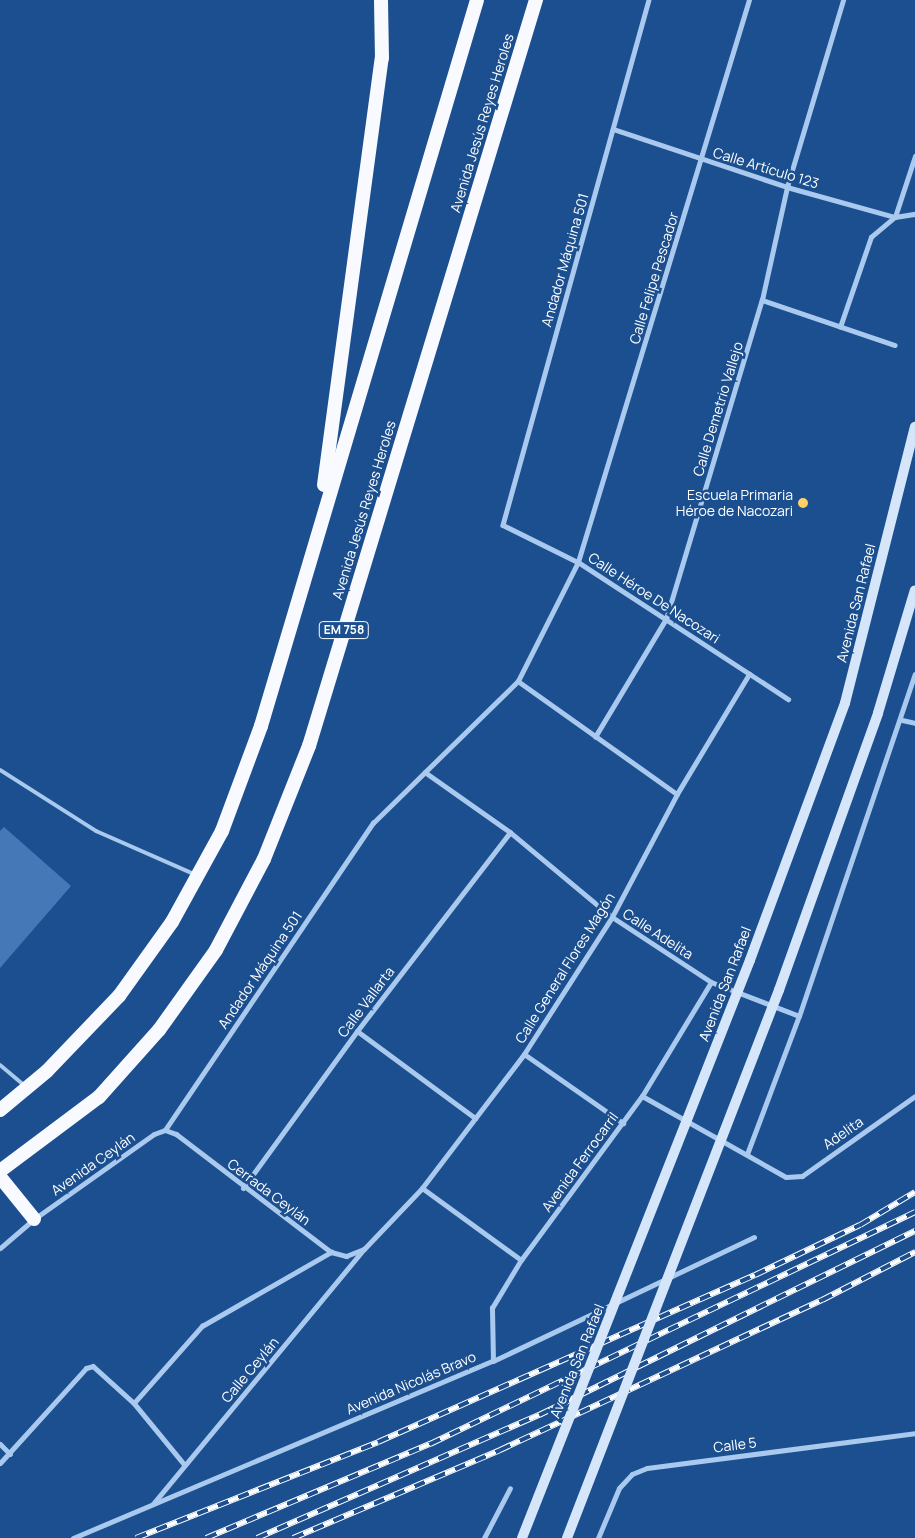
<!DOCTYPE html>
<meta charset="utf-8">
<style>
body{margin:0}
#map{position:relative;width:915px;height:1538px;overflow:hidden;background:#1b4f8f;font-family:Manrope,sans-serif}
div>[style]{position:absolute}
.building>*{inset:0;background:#4478b7}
.service>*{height:4px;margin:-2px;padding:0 2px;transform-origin:2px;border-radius:2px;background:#a9c9ee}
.pedestrian>*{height:4.5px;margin:-2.25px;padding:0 2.25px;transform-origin:2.25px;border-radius:2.25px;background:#a9c9ee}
.minor>*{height:5px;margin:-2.5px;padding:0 2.5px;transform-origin:2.5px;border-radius:2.5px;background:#a9c9ee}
.secondary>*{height:10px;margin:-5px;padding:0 5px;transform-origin:5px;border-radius:5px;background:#d6e6fa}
.trunk>*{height:14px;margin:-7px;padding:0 7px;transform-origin:7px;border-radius:7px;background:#f8faff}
.rail>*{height:5.5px;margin-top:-2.75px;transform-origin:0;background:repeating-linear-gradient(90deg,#1b4f8f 0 11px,#fff 0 22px);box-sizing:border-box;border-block:1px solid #fff}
.secondary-bridge>*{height:10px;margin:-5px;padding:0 5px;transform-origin:5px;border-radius:5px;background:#d6e6fa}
.dots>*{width:14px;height:14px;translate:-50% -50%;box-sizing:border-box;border:2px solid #1b4f8f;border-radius:50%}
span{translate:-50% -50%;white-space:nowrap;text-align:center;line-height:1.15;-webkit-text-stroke:5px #1b4f8f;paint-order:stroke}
.shield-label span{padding:1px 4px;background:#1b4f8f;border:1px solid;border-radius:4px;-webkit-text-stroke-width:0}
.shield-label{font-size:12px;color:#fff;font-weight:700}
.street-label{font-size:14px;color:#fff}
.poi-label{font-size:14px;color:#fff}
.right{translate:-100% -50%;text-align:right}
</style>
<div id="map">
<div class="building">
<i style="clip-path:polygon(4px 827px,71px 886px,0 968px,0 831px)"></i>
</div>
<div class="service">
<i style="left:0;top:770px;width:114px;rotate:32.4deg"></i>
<i style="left:96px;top:831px;width:109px;rotate:23.7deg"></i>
<i style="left:0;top:1065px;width:33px;rotate:40deg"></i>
</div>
<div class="pedestrian">
<i style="left:649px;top:0;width:545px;rotate:105.54deg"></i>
<i style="left:503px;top:525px;width:84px;rotate:26.3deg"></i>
<i style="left:578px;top:562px;width:251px;rotate:33.1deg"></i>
<i style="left:613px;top:129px;width:183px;rotate:18.4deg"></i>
<i style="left:787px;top:187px;width:112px;rotate:15.5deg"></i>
<i style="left:895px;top:217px;width:20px;rotate:-9deg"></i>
<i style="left:762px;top:300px;width:140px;rotate:18.7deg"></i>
<i style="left:840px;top:327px;width:95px;rotate:-71deg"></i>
<i style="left:871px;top:237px;width:31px;rotate:-40deg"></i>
<i style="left:895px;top:217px;width:64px;rotate:-71.8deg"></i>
<i style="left:518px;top:681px;width:195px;rotate:35.4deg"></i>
<i style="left:595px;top:737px;width:138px;rotate:-59deg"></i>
<i style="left:666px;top:619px;width:333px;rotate:-73.3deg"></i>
<i style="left:762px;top:300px;width:116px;rotate:-77.5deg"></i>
<i style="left:787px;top:187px;width:195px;rotate:-73.3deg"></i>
<i style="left:425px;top:772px;width:104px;rotate:35.2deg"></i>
<i style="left:510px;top:832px;width:133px;rotate:39.8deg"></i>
<i style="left:612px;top:917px;width:139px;rotate:-62.1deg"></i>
<i style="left:677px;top:794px;width:140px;rotate:-59deg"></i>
<i style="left:165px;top:1130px;width:371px;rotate:-55.9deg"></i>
<i style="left:373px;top:823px;width:203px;rotate:-44.4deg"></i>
<i style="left:518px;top:681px;width:133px;rotate:-63.2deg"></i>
<i style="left:578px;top:562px;width:587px;rotate:-73.08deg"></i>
<i style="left:493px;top:1361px;width:53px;rotate:-91.1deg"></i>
<i style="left:492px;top:1308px;width:56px;rotate:-58.9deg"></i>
<i style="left:93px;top:1366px;width:55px;rotate:42.1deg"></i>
<i style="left:134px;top:1403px;width:80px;rotate:50.6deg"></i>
<i style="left:134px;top:1403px;width:103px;rotate:-48.6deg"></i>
<i style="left:202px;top:1326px;width:149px;rotate:-29.8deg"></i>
<i style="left:153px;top:1504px;width:331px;rotate:-50.4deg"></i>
</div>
<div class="minor">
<i style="left:902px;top:720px;width:13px;rotate:13deg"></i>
<i style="left:357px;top:1031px;width:147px;rotate:36.4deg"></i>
<i style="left:524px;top:1054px;width:121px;rotate:34.9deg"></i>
<i style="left:642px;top:1096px;width:165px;rotate:29.4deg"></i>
<i style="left:786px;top:1177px;width:16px;rotate:-4deg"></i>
<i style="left:802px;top:1176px;width:138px;rotate:-35.3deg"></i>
<i style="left:747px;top:1154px;width:147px;rotate:-69.4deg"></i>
<i style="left:799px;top:1016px;width:361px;rotate:-71.3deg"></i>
<i style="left:243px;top:1188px;width:194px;rotate:-54deg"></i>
<i style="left:357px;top:1031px;width:251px;rotate:-52.4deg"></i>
<i style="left:422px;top:1188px;width:122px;rotate:36deg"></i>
<i style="left:521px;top:1260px;width:204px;rotate:-53.6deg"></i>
<i style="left:642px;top:1096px;width:133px;rotate:-58.8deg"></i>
<i style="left:0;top:1248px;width:45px;rotate:-40.5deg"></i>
<i style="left:34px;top:1219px;width:147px;rotate:-35.3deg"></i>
<i style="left:154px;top:1134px;width:12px;rotate:-20deg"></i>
<i style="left:165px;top:1130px;width:12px;rotate:20deg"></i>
<i style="left:176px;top:1134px;width:195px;rotate:37.3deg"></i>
<i style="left:331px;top:1252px;width:16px;rotate:15deg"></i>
<i style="left:346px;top:1256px;width:19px;rotate:-21deg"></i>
<i style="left:364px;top:1249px;width:84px;rotate:-46.4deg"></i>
<i style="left:422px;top:1188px;width:168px;rotate:-52.7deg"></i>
<i style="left:524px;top:1054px;width:163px;rotate:-57.3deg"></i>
<i style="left:612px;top:917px;width:118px;rotate:33.3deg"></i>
<i style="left:711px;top:982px;width:94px;rotate:21.1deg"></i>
<i style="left:0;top:1444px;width:14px;rotate:45deg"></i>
<i style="left:0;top:1463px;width:128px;rotate:-47.8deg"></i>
<i style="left:86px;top:1368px;width:7px;rotate:-16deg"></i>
<i style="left:73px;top:1538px;width:456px;rotate:-22.9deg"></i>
<i style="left:493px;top:1361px;width:289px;rotate:-25.4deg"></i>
<i style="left:484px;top:1538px;width:56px;rotate:-62.5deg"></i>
<i style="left:598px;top:1538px;width:54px;rotate:-67.2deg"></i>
<i style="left:619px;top:1488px;width:19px;rotate:-47deg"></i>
<i style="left:632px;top:1474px;width:16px;rotate:-22deg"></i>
<i style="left:647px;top:1468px;width:270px;rotate:-7.4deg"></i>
</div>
<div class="secondary">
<i style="left:845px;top:703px;width:285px;rotate:-75.8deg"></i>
<i style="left:878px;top:713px;width:128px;rotate:-73.3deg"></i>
</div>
<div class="trunk">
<i style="left:324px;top:485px;width:431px;rotate:-82.3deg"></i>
<i style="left:382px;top:58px;width:58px;rotate:-91deg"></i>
<i style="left:0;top:1110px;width:61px;rotate:-39.7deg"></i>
<i style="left:47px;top:1071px;width:104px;rotate:-46.2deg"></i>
<i style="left:119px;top:996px;width:91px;rotate:-54.4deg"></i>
<i style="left:172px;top:922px;width:104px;rotate:-61.2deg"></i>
<i style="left:222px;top:831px;width:112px;rotate:-69.6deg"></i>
<i style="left:261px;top:726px;width:757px;rotate:-73.43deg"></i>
<i style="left:0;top:1171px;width:124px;rotate:-36.8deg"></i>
<i style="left:99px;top:1097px;width:90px;rotate:-48.2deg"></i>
<i style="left:159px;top:1030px;width:98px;rotate:-54.5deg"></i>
<i style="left:216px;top:950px;width:103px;rotate:-62.2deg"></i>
<i style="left:264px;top:859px;width:122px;rotate:-68.3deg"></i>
<i style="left:309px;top:746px;width:780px;rotate:-73.08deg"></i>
<i style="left:0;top:1177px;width:54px;rotate:51deg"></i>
</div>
<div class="rail">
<i style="left:136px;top:1538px;width:260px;rotate:-21.6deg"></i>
<i style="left:378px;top:1442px;width:412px;rotate:-23.9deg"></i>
<i style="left:755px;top:1275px;width:116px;rotate:-25.5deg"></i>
<i style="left:860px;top:1225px;width:64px;rotate:-31deg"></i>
<i style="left:206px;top:1538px;width:243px;rotate:-22.8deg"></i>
<i style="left:430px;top:1444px;width:538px;rotate:-25.56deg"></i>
<i style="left:257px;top:1538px;width:308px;rotate:-23.6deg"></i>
<i style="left:539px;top:1415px;width:419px;rotate:-26.1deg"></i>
<i style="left:293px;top:1538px;width:225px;rotate:-23deg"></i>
<i style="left:500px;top:1450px;width:355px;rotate:-25deg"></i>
<i style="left:822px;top:1300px;width:105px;rotate:-27.3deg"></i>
</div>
<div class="secondary-bridge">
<i style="left:522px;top:1538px;width:621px;rotate:-68.47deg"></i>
<i style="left:750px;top:960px;width:274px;rotate:-69.7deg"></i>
<i style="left:567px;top:1538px;width:588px;rotate:-68.85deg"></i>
<i style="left:779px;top:990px;width:294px;rotate:-70.3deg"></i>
</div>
<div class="dots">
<i style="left:803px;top:503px;background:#ffd166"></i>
</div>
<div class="shield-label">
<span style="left:344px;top:630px">EM 758</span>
</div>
<div class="street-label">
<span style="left:482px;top:123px;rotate:-73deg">Avenida Jesús Reyes Heroles</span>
<span style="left:766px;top:168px;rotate:17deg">Calle Artículo 123</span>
<span style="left:565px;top:260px;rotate:-74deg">Andador Máquina 501</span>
<span style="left:654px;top:278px;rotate:-73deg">Calle Felipe Pescador</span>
<span style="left:718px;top:409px;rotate:-73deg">Calle Demetrio Vallejo</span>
<span style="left:364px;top:510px;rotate:-73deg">Avenida Jesús Reyes Heroles</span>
<span style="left:654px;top:598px;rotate:33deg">Calle Héroe De Nacozari</span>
<span style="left:856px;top:603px;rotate:-76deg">Avenida San Rafael</span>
<span style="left:658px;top:934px;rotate:33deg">Calle Adelita</span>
<span style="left:565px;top:968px;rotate:-58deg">Calle General Flores Magón</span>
<span style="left:260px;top:970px;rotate:-56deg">Andador Máquina 501</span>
<span style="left:725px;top:984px;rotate:-69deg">Avenida San Rafael</span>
<span style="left:366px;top:1002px;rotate:-53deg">Calle Vallarta</span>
<span style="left:843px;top:1133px;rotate:-35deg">Adelita</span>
<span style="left:580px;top:1162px;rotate:-54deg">Avenida Ferrocarril</span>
<span style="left:93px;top:1164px;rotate:-35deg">Avenida Ceylán</span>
<span style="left:269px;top:1192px;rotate:37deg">Cerrada Ceylán</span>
<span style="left:577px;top:1361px;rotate:-68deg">Avenida San Rafael</span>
<span style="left:250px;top:1370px;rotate:-50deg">Calle Ceylán</span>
<span style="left:411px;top:1383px;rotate:-23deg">Avenida Nicolás Bravo</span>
<span style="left:735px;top:1445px;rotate:-7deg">Calle 5</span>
</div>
<div class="poi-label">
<span class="right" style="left:793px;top:503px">Escuela Primaria<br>Héroe de Nacozari</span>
</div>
</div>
